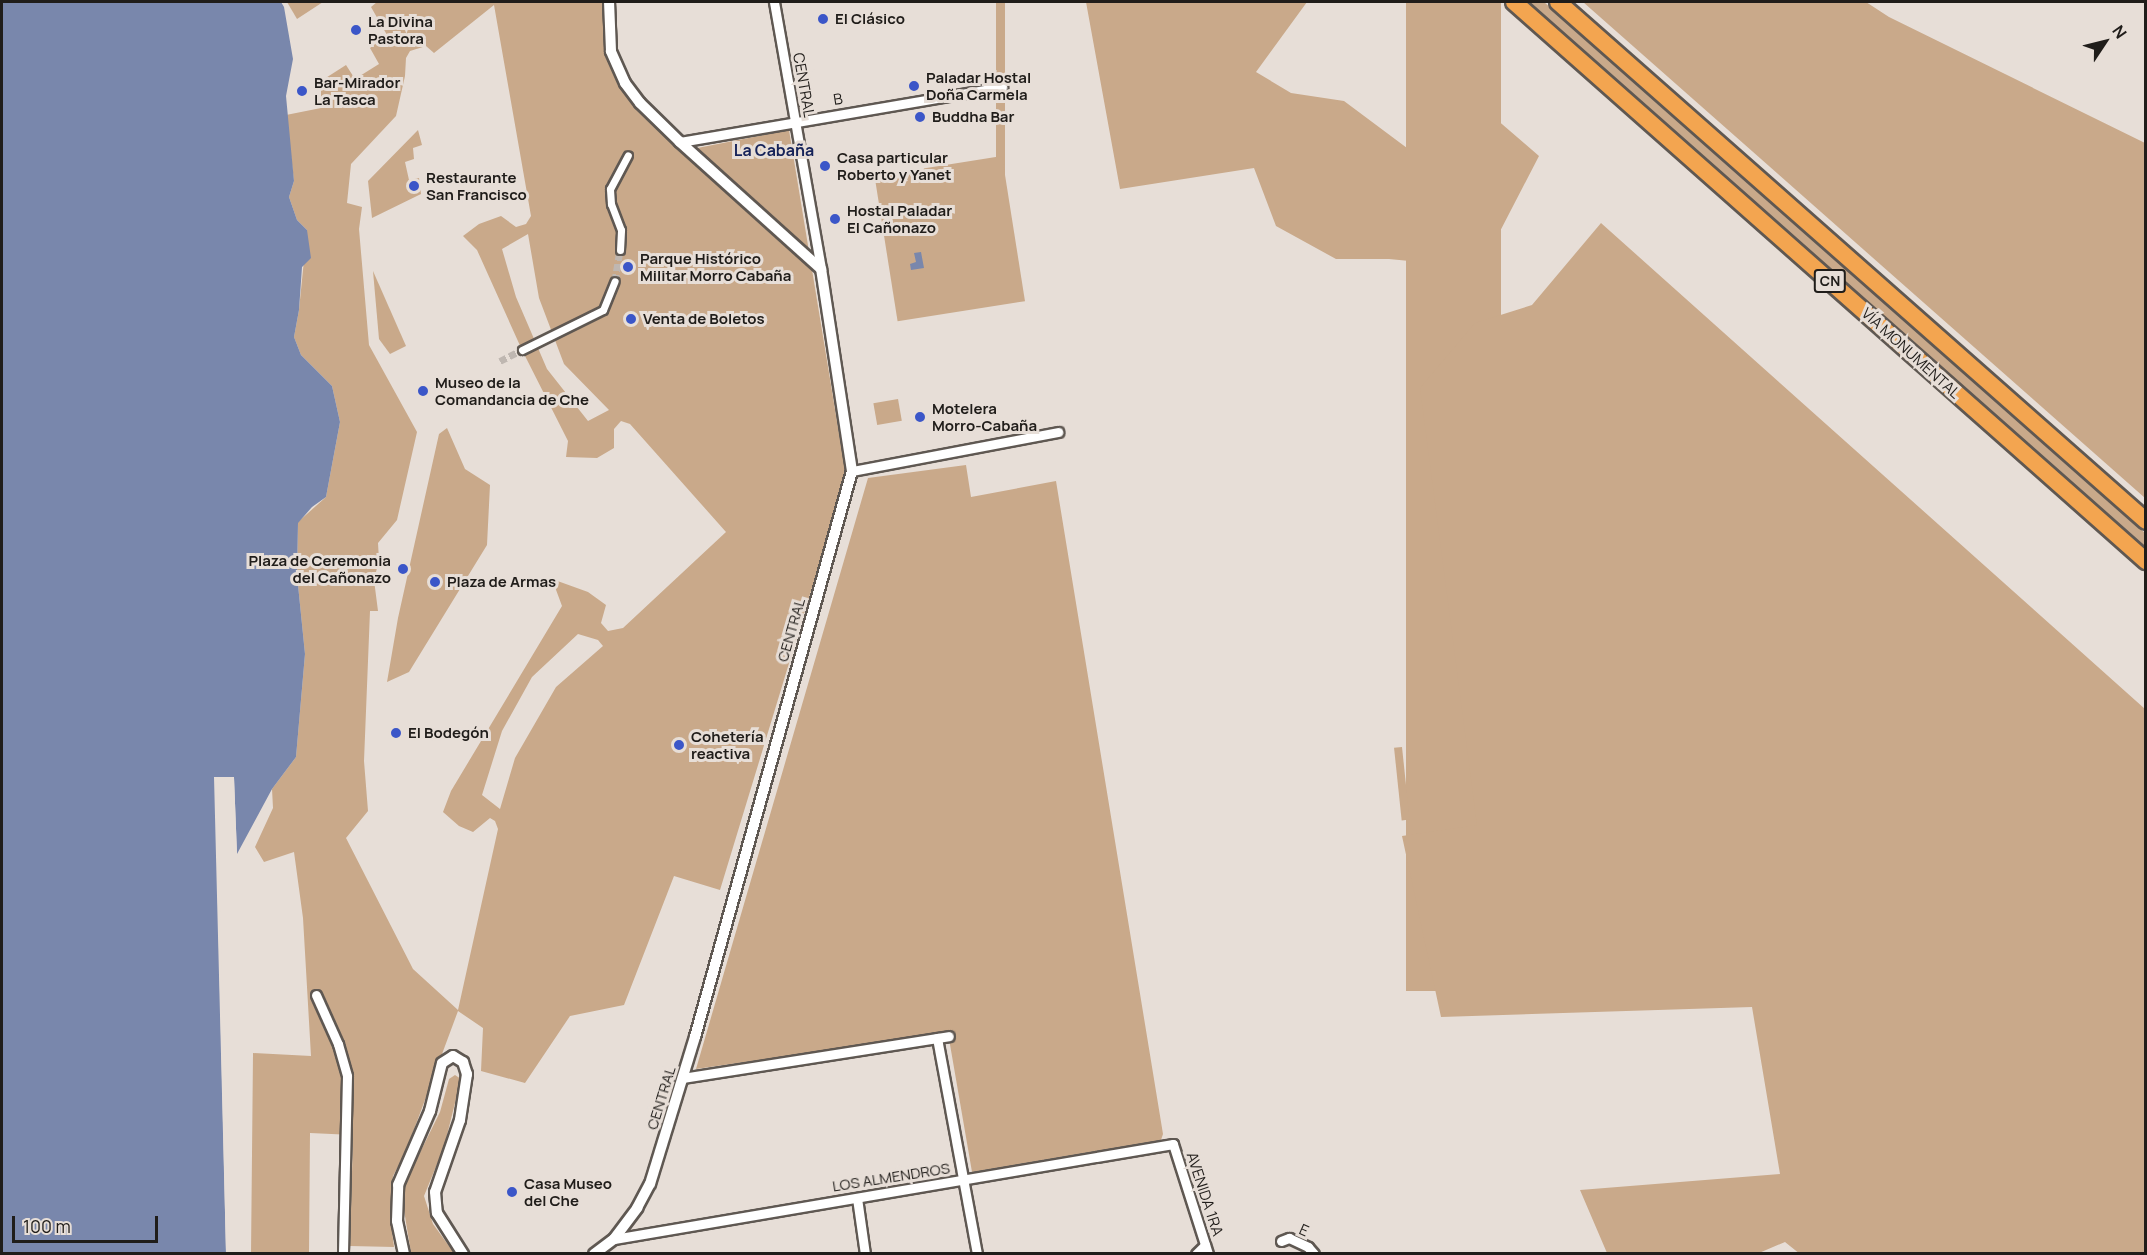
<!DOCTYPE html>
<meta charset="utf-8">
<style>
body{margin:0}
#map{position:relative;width:2147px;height:1255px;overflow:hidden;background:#e7ded7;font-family:Manrope,sans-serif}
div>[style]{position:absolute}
.green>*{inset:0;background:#c9a98a;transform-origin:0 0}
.water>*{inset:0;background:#7987ac}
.pier>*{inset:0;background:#e7ded7}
.pedestrian-tunnel>*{height:7px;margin-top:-3.5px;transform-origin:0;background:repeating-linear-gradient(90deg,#bfb7b1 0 7px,transparent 0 10.5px)}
.roads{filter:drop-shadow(2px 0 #5f5852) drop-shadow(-2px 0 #5f5852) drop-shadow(0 2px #5f5852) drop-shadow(0 -2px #5f5852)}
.pedestrian>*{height:7px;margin:-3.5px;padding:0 3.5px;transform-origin:3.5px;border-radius:3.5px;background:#fff}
.minor>*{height:9px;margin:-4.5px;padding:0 4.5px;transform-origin:4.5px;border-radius:4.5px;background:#fff}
.tertiary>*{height:10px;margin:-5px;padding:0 5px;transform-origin:5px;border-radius:5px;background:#fff}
.motorway>*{height:16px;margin:-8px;padding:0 8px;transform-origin:8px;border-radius:8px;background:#f3a550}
.dots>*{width:16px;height:16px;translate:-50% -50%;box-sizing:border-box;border:3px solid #e7ded7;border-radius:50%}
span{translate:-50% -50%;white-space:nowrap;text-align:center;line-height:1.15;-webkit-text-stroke:6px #e7ded7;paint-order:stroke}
.shield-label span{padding:2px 4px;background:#e7ded7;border:2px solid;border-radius:4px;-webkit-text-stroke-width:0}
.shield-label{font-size:14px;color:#201d1a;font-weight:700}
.poi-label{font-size:15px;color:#201d1a;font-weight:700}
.left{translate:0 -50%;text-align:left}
.right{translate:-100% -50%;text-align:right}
.street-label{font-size:15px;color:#201d1a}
.neighbourhood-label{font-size:16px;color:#162359;font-weight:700}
.frame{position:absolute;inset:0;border:3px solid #201d1a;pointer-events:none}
.north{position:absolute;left:2075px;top:12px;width:60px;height:60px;-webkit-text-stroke:4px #e7ded7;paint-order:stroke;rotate:55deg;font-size:16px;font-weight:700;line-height:24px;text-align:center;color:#201d1a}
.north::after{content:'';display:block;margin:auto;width:21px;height:27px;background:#201d1a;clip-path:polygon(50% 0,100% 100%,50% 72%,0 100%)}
.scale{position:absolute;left:12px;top:1216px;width:146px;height:27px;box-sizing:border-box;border:3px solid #201d1a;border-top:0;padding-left:8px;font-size:18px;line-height:21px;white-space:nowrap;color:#201d1a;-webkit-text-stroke:4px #e7ded7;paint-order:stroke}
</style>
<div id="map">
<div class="green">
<i style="clip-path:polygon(287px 2px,323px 2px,297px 19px)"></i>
<i style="clip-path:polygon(evenodd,377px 2px,603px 2px,605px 53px,621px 87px,682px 151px,789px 130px,846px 476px,720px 890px,674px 876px,624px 1005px,570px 1016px,525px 1083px,481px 1071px,483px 1028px,458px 1011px,406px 1151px,393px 1176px,390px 1215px,394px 1247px,350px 1246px,353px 1135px,310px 1133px,309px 1253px,251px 1254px,253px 1053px,311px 1056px,303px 918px,294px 852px,264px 862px,255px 847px,273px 808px,272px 789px,296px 757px,305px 654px,297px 575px,298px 522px,326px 497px,340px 422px,332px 386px,301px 355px,294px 337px,299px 310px,307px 230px,297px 220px,289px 197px,294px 181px,286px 115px,321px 108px,321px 81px,346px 65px,355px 79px,379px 64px,370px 48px,387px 35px,371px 7px,377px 2px,494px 5px,531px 216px,526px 224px,516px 227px,501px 216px,479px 224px,463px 236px,477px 250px,522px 350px,568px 441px,566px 457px,597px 458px,614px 448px,614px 429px,621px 421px,630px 424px,726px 532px,623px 628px,608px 631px,601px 623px,606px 605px,588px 592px,552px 579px,562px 606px,451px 791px,443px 812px,459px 826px,473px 832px,490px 818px,495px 821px,498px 829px,458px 1010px,413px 969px,346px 838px,368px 811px,364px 761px,370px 611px,378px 611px,374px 580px,379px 560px,378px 543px,397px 520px,417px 432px,369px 345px,359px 229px,362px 207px,347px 203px,351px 164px,396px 116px,405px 76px,406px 58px,410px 51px,426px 46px,434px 53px,494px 5px,377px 2px,528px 234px,539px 298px,564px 364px,609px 410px,588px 421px,547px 369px,516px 297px,502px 249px,528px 234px,377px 2px,578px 634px,598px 640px,603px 646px,556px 687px,515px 758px,500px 809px,482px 795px,502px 731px,532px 677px,578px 634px)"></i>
<i style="left:996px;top:2px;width:9px;height:205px"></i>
<i style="clip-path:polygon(1086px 2px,1307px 2px,1256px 72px,1291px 93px,1344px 101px,1407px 148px,1430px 143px,1474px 100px,1539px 156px,1481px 268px,1389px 259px,1336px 259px,1276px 226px,1254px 168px,1120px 189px)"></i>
<i style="left:1406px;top:2px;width:95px;height:989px"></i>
<i style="clip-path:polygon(1529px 2px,1544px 2px,1785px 212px,2145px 533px,2145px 549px)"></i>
<i style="clip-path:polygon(1583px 2px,1866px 2px,1889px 17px,2145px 143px,2145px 498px)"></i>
<i style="clip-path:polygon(418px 130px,422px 145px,413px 148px,414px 159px,405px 162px,409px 180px,419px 178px,421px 194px,372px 218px,368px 181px)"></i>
<i style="left:1002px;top:156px;width:147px;height:129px;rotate:81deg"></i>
<i style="clip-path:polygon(1601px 223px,2145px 709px,2145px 1253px,1800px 1254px,1785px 1242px,1759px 1253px,1607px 1253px,1580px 1190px,1780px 1174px,1752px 1007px,1441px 1017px,1402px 836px,1477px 825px,1420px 388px,1475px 323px,1532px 305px)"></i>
<i style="clip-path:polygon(373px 271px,406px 346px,390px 354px,379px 339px)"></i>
<i style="left:898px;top:399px;width:22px;height:25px;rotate:80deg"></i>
<i style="clip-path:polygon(447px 428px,465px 469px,490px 485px,487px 545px,409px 672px,387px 682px,398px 618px,439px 434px)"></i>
<i style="clip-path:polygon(966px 465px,971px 497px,1056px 481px,1163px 1134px,1161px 1140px,972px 1172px,948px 1033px,696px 1069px,868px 478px)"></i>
<i style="left:1402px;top:747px;width:73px;height:8px;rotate:84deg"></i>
<i style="clip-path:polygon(455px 1075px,461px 1079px,444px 1147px,424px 1196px,433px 1224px,454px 1253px,411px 1253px,403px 1204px,406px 1181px,440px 1112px,449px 1079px)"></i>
</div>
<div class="water">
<i style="clip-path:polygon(2px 2px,281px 2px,284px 7px,293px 59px,286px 96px,294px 181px,289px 197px,297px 220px,307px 230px,311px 258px,302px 267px,299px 310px,294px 337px,301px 355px,332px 386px,340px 422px,326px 497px,312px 507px,298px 523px,297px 575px,305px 654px,296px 757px,272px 789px,237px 854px,234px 778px,215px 777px,226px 1253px,2px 1254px)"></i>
<i style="clip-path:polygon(921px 252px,924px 268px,911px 270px,910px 264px,916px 262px,914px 253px)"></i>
</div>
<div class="pier">
<i style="clip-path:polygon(214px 777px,234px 777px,237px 854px,237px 857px,234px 854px,231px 780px,217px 780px,229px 1254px,226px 1253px)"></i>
</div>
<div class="pedestrian-tunnel">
<i style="left:615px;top:281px;width:31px;rotate:-81deg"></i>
<i style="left:500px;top:361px;width:25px;rotate:-27deg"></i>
</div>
<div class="roads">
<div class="pedestrian">
<i style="left:620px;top:250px;width:20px;rotate:-87deg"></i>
<i style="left:621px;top:230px;width:28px;rotate:-111deg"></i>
<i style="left:611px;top:204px;width:15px;rotate:-94deg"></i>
<i style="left:610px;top:189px;width:38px;rotate:-62deg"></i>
<i style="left:522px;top:350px;width:90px;rotate:-26.3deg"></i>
<i style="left:603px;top:310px;width:31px;rotate:-68deg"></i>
</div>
<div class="minor">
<i style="left:774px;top:2px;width:271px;rotate:80deg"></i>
<i style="left:680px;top:142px;width:327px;rotate:-9.7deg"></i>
<i style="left:852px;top:471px;width:210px;rotate:-10.7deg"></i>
<i style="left:316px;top:995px;width:54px;rotate:65.8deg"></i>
<i style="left:338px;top:1044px;width:33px;rotate:74deg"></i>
<i style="left:347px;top:1076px;width:178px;rotate:91.3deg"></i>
<i style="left:937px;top:1038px;width:220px;rotate:79.5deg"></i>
<i style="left:682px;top:1078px;width:270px;rotate:-8.9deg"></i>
<i style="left:857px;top:1198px;width:57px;rotate:81.9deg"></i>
<i style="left:614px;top:1239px;width:567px;rotate:-9.65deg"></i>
<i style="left:1173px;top:1144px;width:115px;rotate:72.3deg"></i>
<i style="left:1281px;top:1241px;width:9px;rotate:-21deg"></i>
<i style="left:1289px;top:1238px;width:21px;rotate:25deg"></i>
<i style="left:1308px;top:1247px;width:9px;rotate:49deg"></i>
<i style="left:1196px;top:1254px;width:13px;rotate:-45deg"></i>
</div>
<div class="tertiary">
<i style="left:404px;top:1254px;width:34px;rotate:-102deg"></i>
<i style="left:397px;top:1221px;width:36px;rotate:-88deg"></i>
<i style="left:398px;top:1185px;width:81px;rotate:-66.6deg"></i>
<i style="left:430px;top:1111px;width:49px;rotate:-76deg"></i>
<i style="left:442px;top:1063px;width:13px;rotate:-32deg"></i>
<i style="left:453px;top:1056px;width:12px;rotate:31deg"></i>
<i style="left:463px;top:1062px;width:13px;rotate:72deg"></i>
<i style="left:467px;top:1074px;width:47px;rotate:98.7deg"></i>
<i style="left:460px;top:1120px;width:76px;rotate:109.1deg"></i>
<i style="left:435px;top:1192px;width:21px;rotate:85deg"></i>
<i style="left:437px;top:1213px;width:49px;rotate:57.6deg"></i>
<i style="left:594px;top:1254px;width:25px;rotate:-37deg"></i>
<i style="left:614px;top:1239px;width:39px;rotate:-53deg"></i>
<i style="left:637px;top:1208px;width:27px;rotate:-62deg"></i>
<i style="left:650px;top:1184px;width:154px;rotate:-73deg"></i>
<i style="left:695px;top:1037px;width:587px;rotate:-74.5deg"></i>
<i style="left:852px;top:471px;width:204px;rotate:-98.7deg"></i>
<i style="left:821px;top:269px;width:190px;rotate:-138deg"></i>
<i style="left:680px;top:142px;width:56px;rotate:-135.7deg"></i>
<i style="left:640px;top:103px;width:25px;rotate:-127deg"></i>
<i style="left:625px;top:83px;width:35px;rotate:-114deg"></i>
<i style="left:611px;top:51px;width:49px;rotate:-92.3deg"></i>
</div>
<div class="motorway">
<i style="left:1514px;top:2px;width:844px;rotate:41.49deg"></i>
<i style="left:1558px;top:2px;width:784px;rotate:41.43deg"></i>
</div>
</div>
<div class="dots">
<i style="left:823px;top:19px;background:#3b56c8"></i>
<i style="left:356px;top:30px;background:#3b56c8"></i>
<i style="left:914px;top:86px;background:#3b56c8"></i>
<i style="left:302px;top:91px;background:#3b56c8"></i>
<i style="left:920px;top:117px;background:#3b56c8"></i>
<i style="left:825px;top:166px;background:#3b56c8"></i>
<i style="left:414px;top:186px;background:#3b56c8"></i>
<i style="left:835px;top:219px;background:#3b56c8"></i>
<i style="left:628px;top:267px;background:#3b56c8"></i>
<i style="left:631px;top:319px;background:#3b56c8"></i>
<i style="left:423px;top:391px;background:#3b56c8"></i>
<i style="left:920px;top:417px;background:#3b56c8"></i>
<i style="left:403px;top:569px;background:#3b56c8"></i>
<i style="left:435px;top:582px;background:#3b56c8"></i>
<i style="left:396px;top:733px;background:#3b56c8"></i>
<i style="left:679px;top:745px;background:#3b56c8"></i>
<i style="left:512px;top:1192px;background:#3b56c8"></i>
</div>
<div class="shield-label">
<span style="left:1830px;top:281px">CN</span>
</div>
<div class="poi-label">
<span class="left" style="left:835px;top:19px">El Clásico</span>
<span class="left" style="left:368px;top:30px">La Divina<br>Pastora</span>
<span class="left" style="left:926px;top:86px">Paladar Hostal<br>Doña Carmela</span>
<span class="left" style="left:314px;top:91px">Bar-Mirador<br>La Tasca</span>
<span class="left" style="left:932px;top:117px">Buddha Bar</span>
<span class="left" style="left:837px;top:166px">Casa particular<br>Roberto y Yanet</span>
<span class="left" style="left:426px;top:186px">Restaurante<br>San Francisco</span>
<span class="left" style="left:847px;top:219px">Hostal Paladar<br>El Cañonazo</span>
<span class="left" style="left:640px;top:267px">Parque Histórico<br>Militar Morro Cabaña</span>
<span class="left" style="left:643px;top:319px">Venta de Boletos</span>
<span class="left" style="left:435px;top:391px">Museo de la<br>Comandancia de Che</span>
<span class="left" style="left:932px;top:417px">Motelera<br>Morro-Cabaña</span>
<span class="right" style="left:391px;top:569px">Plaza de Ceremonia<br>del Cañonazo</span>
<span class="left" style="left:447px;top:582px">Plaza de Armas</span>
<span class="left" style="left:408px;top:733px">El Bodegón</span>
<span class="left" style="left:691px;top:745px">Cohetería<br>reactiva</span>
<span class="left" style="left:524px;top:1192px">Casa Museo<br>del Che</span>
</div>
<div class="street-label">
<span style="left:804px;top:85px;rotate:80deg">CENTRAL</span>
<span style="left:838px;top:99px;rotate:-9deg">B</span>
<span style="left:1911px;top:353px;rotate:42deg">VÍA MONUMENTAL</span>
<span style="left:791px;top:630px;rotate:-74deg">CENTRAL</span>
<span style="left:661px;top:1098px;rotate:-73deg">CENTRAL</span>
<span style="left:891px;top:1177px;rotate:-9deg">LOS ALMENDROS</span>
<span style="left:1205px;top:1194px;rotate:72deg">AVENIDA 1RA</span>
<span style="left:1304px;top:1230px;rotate:24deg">E</span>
</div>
<div class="neighbourhood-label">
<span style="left:774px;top:150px">La Cabaña</span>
</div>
<div class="frame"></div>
<div class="north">N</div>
<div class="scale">100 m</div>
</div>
